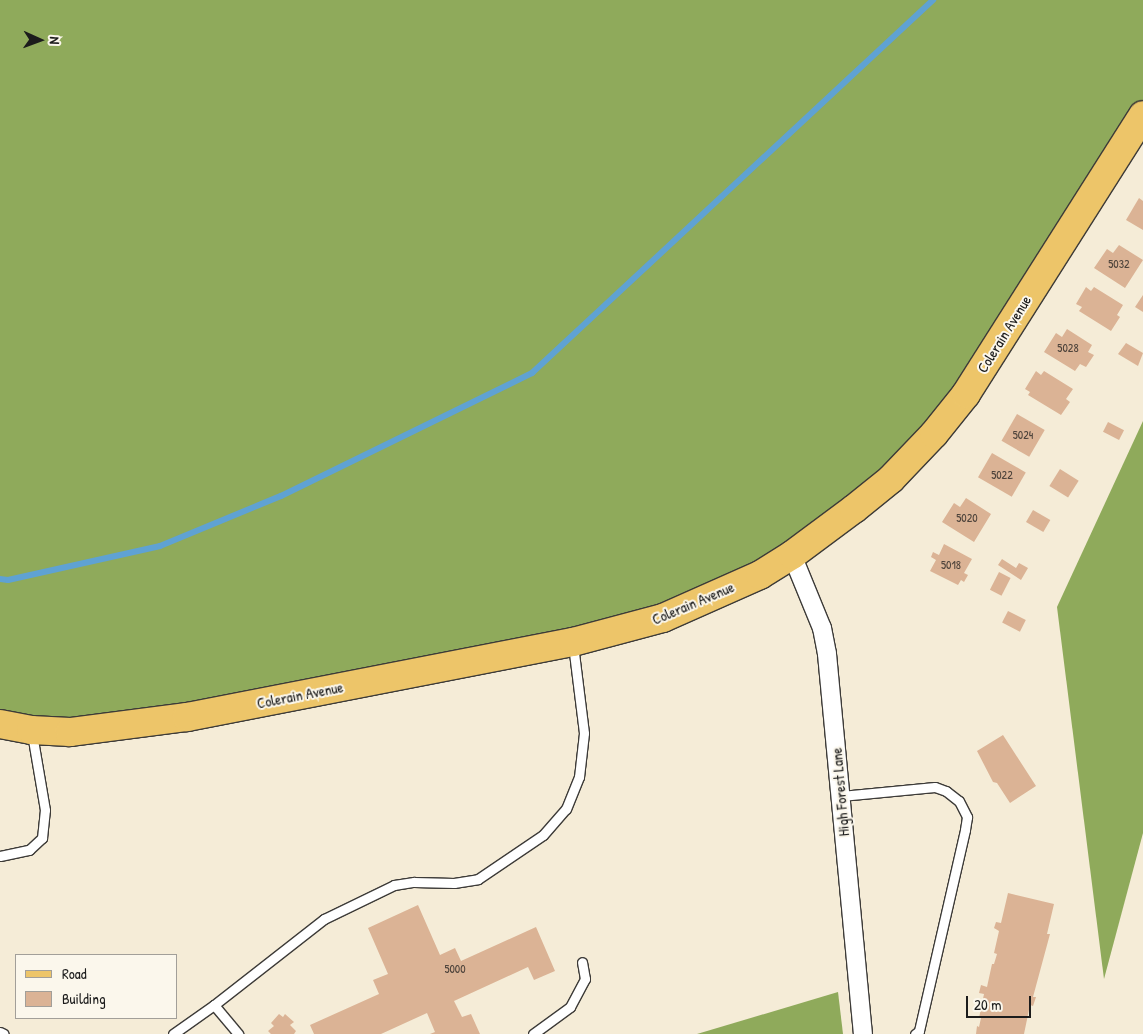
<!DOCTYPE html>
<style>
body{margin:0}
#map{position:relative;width:1143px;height:1034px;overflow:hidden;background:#f5ecd7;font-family:"Patrick Hand",sans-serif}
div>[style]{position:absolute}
.forest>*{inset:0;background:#8faa5b}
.stream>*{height:6px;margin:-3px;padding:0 3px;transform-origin:3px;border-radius:3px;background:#5fa2d3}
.building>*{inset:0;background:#dbb395;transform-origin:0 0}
.roads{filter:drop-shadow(1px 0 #3d3b38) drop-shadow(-1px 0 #3d3b38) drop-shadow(0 1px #3d3b38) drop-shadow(0 -1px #3d3b38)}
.lane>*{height:9px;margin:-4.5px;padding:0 4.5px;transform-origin:4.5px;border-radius:4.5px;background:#fff}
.street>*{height:18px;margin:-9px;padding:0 9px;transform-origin:9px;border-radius:9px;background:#fff}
.primary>*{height:28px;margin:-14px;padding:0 14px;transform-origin:14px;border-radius:14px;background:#edc569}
span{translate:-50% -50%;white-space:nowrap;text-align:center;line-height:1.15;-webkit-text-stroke:4px #fbf7ec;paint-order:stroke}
.number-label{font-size:12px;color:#4c423a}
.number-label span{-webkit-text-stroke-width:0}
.street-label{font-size:15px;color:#1c1c1c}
.legend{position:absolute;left:15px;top:954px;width:162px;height:65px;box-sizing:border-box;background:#fbf7ec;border:1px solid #a29f99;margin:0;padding:6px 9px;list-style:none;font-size:15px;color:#1c1c1c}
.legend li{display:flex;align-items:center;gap:10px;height:25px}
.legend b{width:25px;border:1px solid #a29f99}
.north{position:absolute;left:15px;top:15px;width:50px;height:50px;-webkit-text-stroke:4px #fbf7ec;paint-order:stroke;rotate:92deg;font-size:14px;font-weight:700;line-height:20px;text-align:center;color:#1c1c1c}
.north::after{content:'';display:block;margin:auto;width:18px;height:22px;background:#1c1c1c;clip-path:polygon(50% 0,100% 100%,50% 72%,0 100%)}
.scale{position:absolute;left:966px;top:996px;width:65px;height:22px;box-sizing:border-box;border:2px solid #1c1c1c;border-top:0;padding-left:6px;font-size:15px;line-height:18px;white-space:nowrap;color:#1c1c1c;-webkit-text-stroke:4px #fbf7ec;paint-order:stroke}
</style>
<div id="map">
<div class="forest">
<i style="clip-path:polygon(0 0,1143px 0,1143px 115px,966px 394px,854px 509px,663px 618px,187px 717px,0 724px)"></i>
<i style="clip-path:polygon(1143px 421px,1143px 833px,1104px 979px,1057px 607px)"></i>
<i style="clip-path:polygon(838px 992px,843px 1034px,697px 1034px)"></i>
</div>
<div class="stream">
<i style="left:0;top:579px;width:8px;rotate:7deg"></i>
<i style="left:8px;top:580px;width:156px;rotate:-12.6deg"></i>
<i style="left:160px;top:546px;width:131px;rotate:-22.5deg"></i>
<i style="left:281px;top:496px;width:280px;rotate:-26.1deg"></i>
<i style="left:532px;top:373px;width:548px;rotate:-42.93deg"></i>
</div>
<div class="building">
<i style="clip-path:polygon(1139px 198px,1143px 201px,1143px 230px,1126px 220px)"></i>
<i style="clip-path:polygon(1119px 245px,1143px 260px,1125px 288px,1094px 268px,1107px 249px,1113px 253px)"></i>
<i style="clip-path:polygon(1086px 287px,1091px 291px,1094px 287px,1123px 305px,1117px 315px,1120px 317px,1111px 331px,1079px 311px,1082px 307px,1076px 304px)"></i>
<i style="clip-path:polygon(1143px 295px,1143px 312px,1135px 307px)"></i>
<i style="clip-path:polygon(1067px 329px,1092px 345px,1088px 352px,1094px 355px,1086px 367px,1080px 364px,1075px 371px,1044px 352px,1056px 333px,1062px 337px)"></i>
<i style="clip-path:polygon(1126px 343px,1143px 353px,1138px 366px,1118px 354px)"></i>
<i style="clip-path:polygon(1036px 371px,1041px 375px,1044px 371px,1073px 389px,1066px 399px,1070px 402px,1061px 415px,1028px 395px,1030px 392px,1025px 389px)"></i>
<i style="left:1017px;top:414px;width:32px;height:31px;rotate:30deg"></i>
<i style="left:1108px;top:422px;width:18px;height:11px;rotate:27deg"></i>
<i style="left:992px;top:453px;width:39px;height:28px;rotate:30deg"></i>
<i style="left:1060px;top:469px;width:22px;height:20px;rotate:32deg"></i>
<i style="clip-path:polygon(966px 498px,991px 514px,974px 542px,942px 522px,954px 503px,960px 507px)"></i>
<i style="left:1033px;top:510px;width:20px;height:14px;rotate:30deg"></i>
<i style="clip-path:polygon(944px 544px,972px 559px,964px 573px,968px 575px,964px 582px,961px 580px,958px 585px,930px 571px,936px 560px,931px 557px,933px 552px,939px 555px)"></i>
<i style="clip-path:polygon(1002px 559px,1016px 568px,1019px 563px,1028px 568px,1021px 580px,998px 565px)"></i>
<i style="left:999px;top:572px;width:13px;height:20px;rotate:27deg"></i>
<i style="left:1008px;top:611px;width:20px;height:13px;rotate:27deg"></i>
<i style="clip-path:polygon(1003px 735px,1036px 786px,1010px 803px,997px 783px,993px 782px,977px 751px)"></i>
<i style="clip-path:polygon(1008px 893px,1054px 904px,1047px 934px,1050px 934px,1033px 997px,1036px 997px,1033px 1006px,1030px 1005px,1024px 1034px,976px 1034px,977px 1026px,979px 1027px,981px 1018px,979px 1018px,984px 994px,979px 993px,981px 985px,987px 987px,992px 964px,994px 964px,997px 954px,994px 953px,999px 931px,994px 928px,996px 922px,1001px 923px)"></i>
<i style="clip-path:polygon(418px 905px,440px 955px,455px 948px,461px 961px,536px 927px,555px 971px,534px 980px,528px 967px,454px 1001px,462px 1017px,471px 1014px,480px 1034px,430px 1034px,435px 1032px,427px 1013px,381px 1034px,314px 1034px,310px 1025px,379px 994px,373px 980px,388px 974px,368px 928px)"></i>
<i style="clip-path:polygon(279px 1014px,283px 1017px,285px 1014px,294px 1022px,290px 1025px,296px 1031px,294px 1034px,271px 1034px,268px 1031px,274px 1026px,271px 1023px)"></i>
</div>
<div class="roads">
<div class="lane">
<i style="left:841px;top:796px;width:94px;rotate:-5.5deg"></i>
<i style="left:935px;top:787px;width:12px;rotate:20deg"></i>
<i style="left:946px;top:791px;width:16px;rotate:38deg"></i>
<i style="left:959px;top:801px;width:18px;rotate:63deg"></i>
<i style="left:967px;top:817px;width:13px;rotate:99deg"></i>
<i style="left:965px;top:830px;width:206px;rotate:102.9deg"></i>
<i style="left:919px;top:1031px;width:5px;rotate:143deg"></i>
<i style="left:0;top:856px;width:30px;rotate:-12deg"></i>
<i style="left:29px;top:850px;width:18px;rotate:-43deg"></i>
<i style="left:42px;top:838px;width:28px;rotate:-84deg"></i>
<i style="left:45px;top:810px;width:77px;rotate:-99.7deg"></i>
<i style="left:214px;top:1005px;width:38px;rotate:50deg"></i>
<i style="left:0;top:1032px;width:4px;rotate:27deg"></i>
<i style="left:173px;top:1034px;width:50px;rotate:-35.3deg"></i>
<i style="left:214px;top:1005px;width:140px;rotate:-38deg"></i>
<i style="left:324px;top:919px;width:78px;rotate:-25.9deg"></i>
<i style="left:394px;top:885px;width:20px;rotate:-9deg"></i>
<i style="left:414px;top:882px;width:40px;rotate:1.4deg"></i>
<i style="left:454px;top:883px;width:24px;rotate:-9deg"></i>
<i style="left:478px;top:879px;width:78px;rotate:-34.1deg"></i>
<i style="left:543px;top:835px;width:35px;rotate:-49deg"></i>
<i style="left:566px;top:809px;width:35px;rotate:-68deg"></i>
<i style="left:579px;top:777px;width:44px;rotate:-83.5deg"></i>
<i style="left:584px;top:733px;width:89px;rotate:-97.1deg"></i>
<i style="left:533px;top:1034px;width:46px;rotate:-36.1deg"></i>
<i style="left:570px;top:1007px;width:32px;rotate:-62deg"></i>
<i style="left:585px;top:979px;width:17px;rotate:-100deg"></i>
</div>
<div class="street">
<i style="left:792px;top:555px;width:79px;rotate:67.7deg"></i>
<i style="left:822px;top:628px;width:26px;rotate:79deg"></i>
<i style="left:827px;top:654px;width:382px;rotate:84.6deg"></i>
</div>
<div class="primary">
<i style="left:0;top:724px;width:32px;rotate:11deg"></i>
<i style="left:31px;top:730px;width:39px;rotate:3deg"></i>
<i style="left:70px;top:732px;width:118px;rotate:-7.3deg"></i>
<i style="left:187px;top:717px;width:393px;rotate:-11deg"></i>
<i style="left:573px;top:642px;width:93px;rotate:-14.9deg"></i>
<i style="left:663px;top:618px;width:106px;rotate:-23.9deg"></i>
<i style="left:760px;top:575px;width:38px;rotate:-32deg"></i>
<i style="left:792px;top:555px;width:77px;rotate:-36.6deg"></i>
<i style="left:854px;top:509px;width:48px;rotate:-39deg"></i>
<i style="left:891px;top:479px;width:62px;rotate:-46.3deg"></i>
<i style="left:934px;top:434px;width:51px;rotate:-51.3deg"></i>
<i style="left:966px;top:394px;width:330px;rotate:-57.6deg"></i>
</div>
</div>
<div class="number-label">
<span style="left:1119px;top:264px">5032</span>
<span style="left:1068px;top:348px">5028</span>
<span style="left:1023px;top:435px">5024</span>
<span style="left:1002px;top:475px">5022</span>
<span style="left:967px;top:518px">5020</span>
<span style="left:951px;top:565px">5018</span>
<span style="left:455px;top:969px">5000</span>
</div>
<div class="street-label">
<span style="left:1004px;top:334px;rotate:-58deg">Colerain Avenue</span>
<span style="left:693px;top:603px;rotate:-23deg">Colerain Avenue</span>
<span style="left:300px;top:695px;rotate:-11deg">Colerain Avenue</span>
<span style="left:840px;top:792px;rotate:-95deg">High Forest Lane</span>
</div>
<ul class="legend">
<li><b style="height:6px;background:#edc569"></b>Road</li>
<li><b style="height:14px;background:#dbb395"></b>Building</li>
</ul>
<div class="north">N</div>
<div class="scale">20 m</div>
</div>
